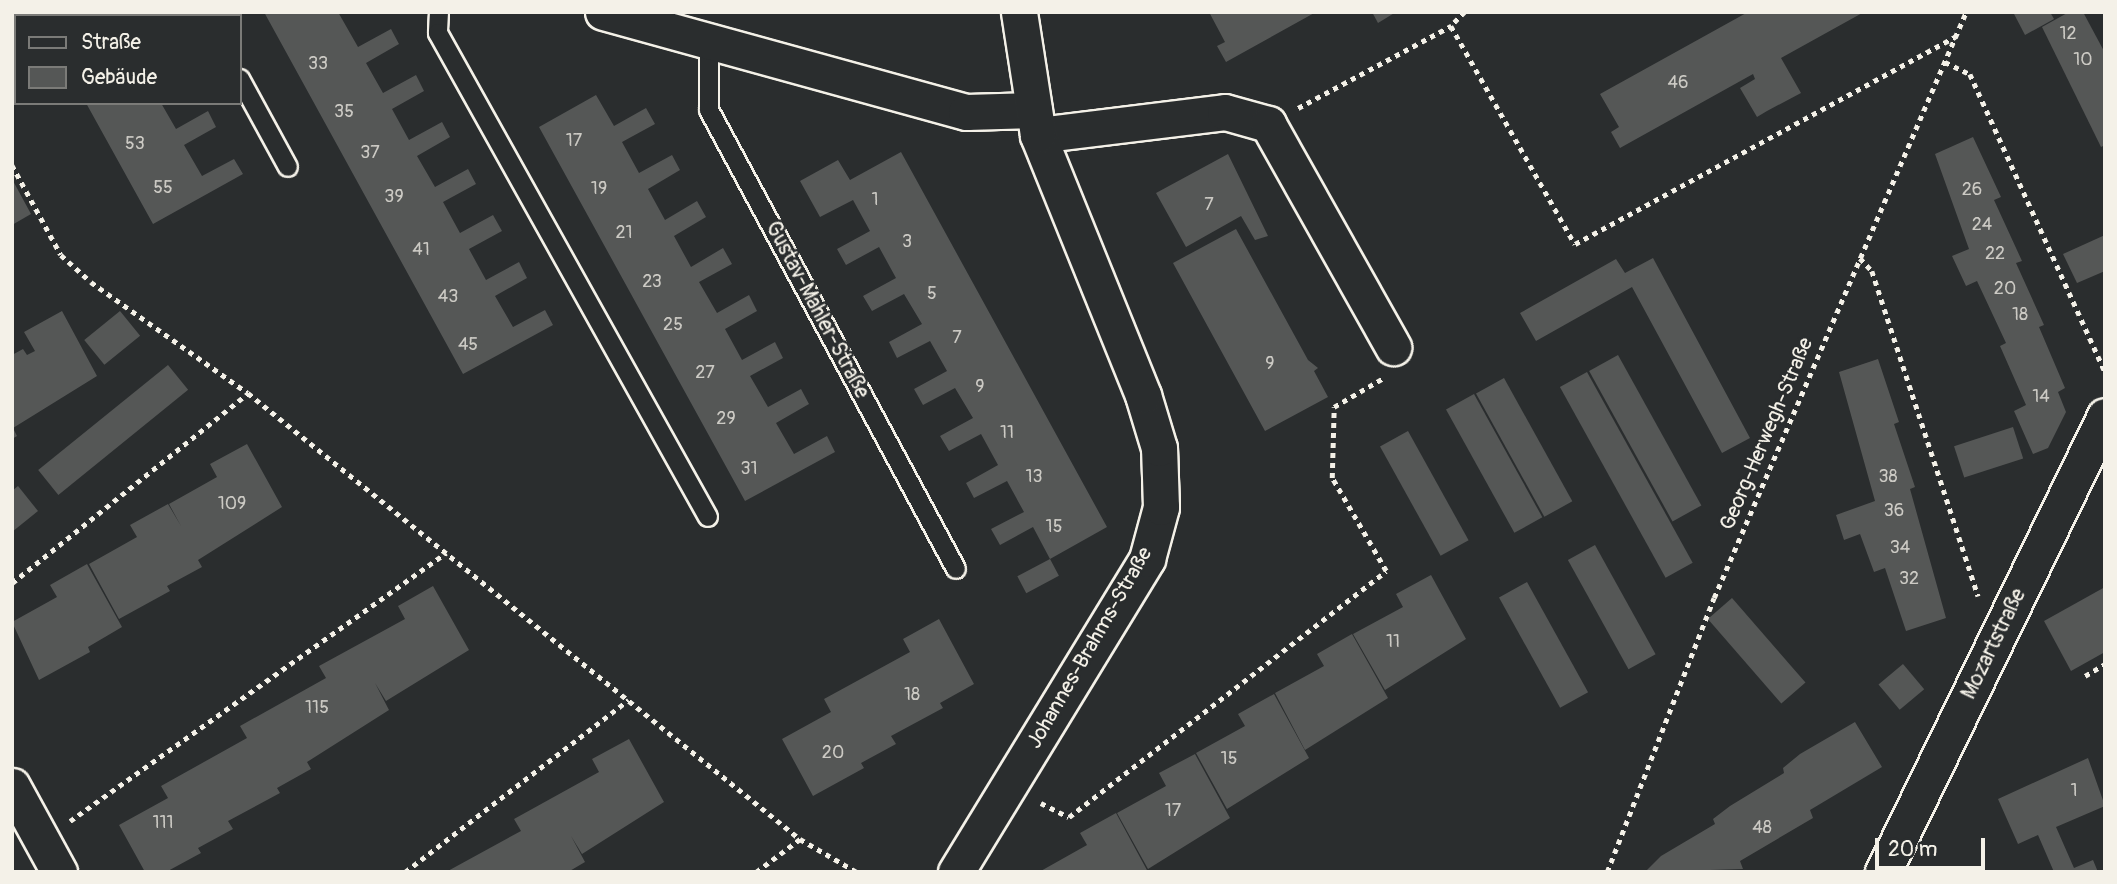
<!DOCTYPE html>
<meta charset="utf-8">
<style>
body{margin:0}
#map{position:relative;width:2117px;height:884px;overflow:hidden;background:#2a2d2e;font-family:Pangolin,sans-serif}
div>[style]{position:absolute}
.building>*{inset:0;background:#555756;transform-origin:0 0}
.path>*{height:4.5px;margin-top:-2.25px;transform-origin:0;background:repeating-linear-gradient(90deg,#f4f1e8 0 5px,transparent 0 10px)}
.roads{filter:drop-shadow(2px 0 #f4f1e8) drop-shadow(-2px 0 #f4f1e8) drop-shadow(0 2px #f4f1e8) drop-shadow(0 -2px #f4f1e8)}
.service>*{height:18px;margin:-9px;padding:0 9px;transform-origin:9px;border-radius:9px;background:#2a2d2e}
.minor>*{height:35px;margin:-17.5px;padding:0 17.5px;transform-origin:17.5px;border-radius:17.5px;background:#2a2d2e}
span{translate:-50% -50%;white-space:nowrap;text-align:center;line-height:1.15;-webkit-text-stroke:5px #2a2d2e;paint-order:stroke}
.number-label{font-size:18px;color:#cccac4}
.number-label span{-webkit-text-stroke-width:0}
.street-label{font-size:21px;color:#f4f1e8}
.frame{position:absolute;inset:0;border:14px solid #f4f1e8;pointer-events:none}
.legend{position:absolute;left:14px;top:14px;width:228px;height:91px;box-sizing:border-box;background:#2a2d2e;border:2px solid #7b7b78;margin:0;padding:9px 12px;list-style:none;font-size:21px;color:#f4f1e8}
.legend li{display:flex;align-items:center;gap:14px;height:35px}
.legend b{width:35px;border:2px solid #7b7b78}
.scale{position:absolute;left:1875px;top:838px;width:110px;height:32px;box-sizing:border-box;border:4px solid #f4f1e8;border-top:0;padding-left:9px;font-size:21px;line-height:24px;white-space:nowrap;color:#f4f1e8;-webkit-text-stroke:5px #2a2d2e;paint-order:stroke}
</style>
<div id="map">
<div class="building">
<i style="left:37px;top:12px;width:74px;height:4px"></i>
<i style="clip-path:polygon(264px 12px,338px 12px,358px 47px,391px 29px,399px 44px,366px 63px,383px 93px,416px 75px,424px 91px,392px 109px,409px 140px,442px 122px,450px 137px,417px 156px,435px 187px,468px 169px,476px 184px,443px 202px,460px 233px,493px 215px,502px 231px,469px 249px,486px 280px,519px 262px,527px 278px,495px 296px,513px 327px,545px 310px,553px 325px,463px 374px)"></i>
<i style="clip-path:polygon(1209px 12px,1316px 12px,1226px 62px,1217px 46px,1225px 42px)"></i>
<i style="clip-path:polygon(1372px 12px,1396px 12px,1378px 23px)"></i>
<i style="clip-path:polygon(1748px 12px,1864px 12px,1781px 58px,1801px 93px,1767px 111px,1757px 117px,1740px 88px,1755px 79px,1753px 74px,1620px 148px,1611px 132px,1619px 127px,1600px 94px)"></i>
<i style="clip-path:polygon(2013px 12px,2050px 12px,2054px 19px,2025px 35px)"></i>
<i style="clip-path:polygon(2069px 12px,2083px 12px,2105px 53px,2105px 145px,2101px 147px,2042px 27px)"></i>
<i style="clip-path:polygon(596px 95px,614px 126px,646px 108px,655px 124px,622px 142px,639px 173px,672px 155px,680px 170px,648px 189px,665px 220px,697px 201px,706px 217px,674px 236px,691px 267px,723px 248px,732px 264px,699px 282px,717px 313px,749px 295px,757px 311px,725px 329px,742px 360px,775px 342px,783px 358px,750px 376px,768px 407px,801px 389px,809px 404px,776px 423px,794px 454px,827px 436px,835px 452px,745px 501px,539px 127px)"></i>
<i style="clip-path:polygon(86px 103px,161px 103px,176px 129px,208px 111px,216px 127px,184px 145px,202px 176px,234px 159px,243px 174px,153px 224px)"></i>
<i style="clip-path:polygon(1973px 137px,2001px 197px,1994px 200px,2022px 261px,2016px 263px,2044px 325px,2039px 327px,2065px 388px,2058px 392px,2066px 412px,2048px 448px,2033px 454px,2014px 411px,2026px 405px,2000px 346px,2006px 343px,1977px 281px,1966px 286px,1952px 256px,1969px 249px,1935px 154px)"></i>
<i style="clip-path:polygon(901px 152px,1107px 527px,1050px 559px,1033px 527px,1000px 545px,991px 529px,1024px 512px,1007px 481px,974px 498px,966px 483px,998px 465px,981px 434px,949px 451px,940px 436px,973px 418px,955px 388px,923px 405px,914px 389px,947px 371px,930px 341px,897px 358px,889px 342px,922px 324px,904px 294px,872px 311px,863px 296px,896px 278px,879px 247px,846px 265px,837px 249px,870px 231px,853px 200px,820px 217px,800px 181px,838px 160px,850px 180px)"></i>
<i style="clip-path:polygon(1228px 154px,1268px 236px,1255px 240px,1241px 216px,1186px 247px,1156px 193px)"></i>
<i style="clip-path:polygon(12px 179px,31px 214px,12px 225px)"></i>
<i style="clip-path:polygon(1236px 229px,1308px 360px,1318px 368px,1314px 371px,1328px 397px,1265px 431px,1173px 263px)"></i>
<i style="clip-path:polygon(2105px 235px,2105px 271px,2077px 283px,2063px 254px)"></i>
<i style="clip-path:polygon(1653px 258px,1750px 438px,1722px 453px,1632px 287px,1536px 341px,1520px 313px,1616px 259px,1625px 273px)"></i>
<i style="clip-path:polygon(62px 311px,97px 376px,13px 428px,17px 436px,12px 439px,12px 355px,23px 349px,27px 355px,35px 351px,24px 332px)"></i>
<i style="left:120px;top:311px;width:32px;height:46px;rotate:51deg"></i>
<i style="left:1618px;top:355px;width:172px;height:33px;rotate:61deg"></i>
<i style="clip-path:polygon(1878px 359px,1899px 422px,1894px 424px,1915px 487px,1910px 489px,1946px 618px,1906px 631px,1885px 568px,1874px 572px,1860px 534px,1844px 540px,1836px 515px,1875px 501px,1839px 372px)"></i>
<i style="left:168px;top:365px;width:32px;height:167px;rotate:51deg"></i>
<i style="left:1587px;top:372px;width:218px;height:31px;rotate:61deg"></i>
<i style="left:1504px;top:378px;width:141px;height:32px;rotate:61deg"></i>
<i style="left:1474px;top:394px;width:141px;height:32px;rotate:61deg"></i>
<i style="left:2013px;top:427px;width:33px;height:62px;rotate:72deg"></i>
<i style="left:1408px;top:431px;width:125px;height:32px;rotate:61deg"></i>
<i style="clip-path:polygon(247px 444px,282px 507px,198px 560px,202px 567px,167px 586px,170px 591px,119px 619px,89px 564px,137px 537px,130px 525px,168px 504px,181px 526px,169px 504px,217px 477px,210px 464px)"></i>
<i style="clip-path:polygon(18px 486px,38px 511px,12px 532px,12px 491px)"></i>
<i style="left:1595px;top:545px;width:125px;height:31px;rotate:61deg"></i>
<i style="left:1050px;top:559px;width:19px;height:37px;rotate:62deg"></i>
<i style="clip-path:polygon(87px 564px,122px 627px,88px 647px,90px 652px,39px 680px,12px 622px,57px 597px,50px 585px)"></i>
<i style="clip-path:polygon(1431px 575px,1466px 639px,1385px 690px,1353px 634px,1403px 607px,1396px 594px)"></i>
<i style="left:1527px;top:582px;width:126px;height:32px;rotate:61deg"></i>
<i style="clip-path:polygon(433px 586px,469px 650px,386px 701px,375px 683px,389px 710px,307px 762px,311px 769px,277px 788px,280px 793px,228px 821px,233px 829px,198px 848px,201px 853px,166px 872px,145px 872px,119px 825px,168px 798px,161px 786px,247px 738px,240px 726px,326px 678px,319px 666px,405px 619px,398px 606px)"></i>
<i style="clip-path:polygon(2105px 587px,2105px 652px,2071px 671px,2044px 621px)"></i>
<i style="left:1732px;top:598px;width:112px;height:32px;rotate:49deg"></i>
<i style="clip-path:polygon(939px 619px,974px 684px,940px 703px,943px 708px,891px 736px,896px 744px,861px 763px,864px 768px,813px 796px,782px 739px,831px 712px,824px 699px,910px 652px,903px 639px)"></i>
<i style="clip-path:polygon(1352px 634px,1388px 698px,1305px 750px,1275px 693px,1324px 666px,1317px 654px)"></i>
<i style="left:1903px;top:664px;width:33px;height:32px;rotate:50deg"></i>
<i style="clip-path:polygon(1274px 694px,1309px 758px,1227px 809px,1196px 753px,1245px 726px,1238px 714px)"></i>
<i style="clip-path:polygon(1855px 722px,1882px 767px,1810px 810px,1813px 818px,1740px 861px,1743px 869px,1645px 872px,1661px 856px,1715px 824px,1713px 819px,1730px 806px,1784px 773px,1783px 768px,1800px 754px)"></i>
<i style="clip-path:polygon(629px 739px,664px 802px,582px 854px,571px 836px,585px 862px,568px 872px,446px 872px,521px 831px,514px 819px,599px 772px,592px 759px)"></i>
<i style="clip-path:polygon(1195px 754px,1230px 818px,1148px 869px,1117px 813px,1166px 786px,1159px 773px)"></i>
<i style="clip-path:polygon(2088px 758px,2105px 806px,2056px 827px,2074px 868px,2093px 860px,2098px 872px,2054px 872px,2038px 835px,2018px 844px,1998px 799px)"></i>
<i style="clip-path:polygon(1116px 813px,1148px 872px,1039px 872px,1087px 845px,1080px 833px)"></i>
</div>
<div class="path">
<i style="left:1465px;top:12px;width:20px;rotate:135deg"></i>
<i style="left:1451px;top:26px;width:251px;rotate:60.4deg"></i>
<i style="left:1575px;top:244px;width:433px;rotate:-28.6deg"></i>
<i style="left:1945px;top:62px;width:28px;rotate:26deg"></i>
<i style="left:1970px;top:74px;width:327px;rotate:65.6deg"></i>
<i style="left:1298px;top:108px;width:174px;rotate:-28.2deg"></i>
<i style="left:12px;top:165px;width:102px;rotate:61.4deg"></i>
<i style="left:61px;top:255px;width:40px;rotate:42deg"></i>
<i style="left:91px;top:282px;width:192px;rotate:35.3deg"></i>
<i style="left:248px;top:393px;width:710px;rotate:38.94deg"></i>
<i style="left:800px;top:839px;width:66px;rotate:30.1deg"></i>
<i style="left:1860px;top:258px;width:18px;rotate:47deg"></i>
<i style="left:1872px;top:271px;width:342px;rotate:71.9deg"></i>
<i style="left:12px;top:583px;width:303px;rotate:-38.8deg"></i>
<i style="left:2085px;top:676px;width:23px;rotate:-31deg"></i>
<i style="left:1041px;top:803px;width:31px;rotate:27deg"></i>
<i style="left:1069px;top:817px;width:401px;rotate:-37.8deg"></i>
<i style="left:1386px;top:571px;width:108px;rotate:-120.1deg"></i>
<i style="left:1332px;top:478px;width:71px;rotate:-88.4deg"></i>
<i style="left:1334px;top:407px;width:56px;rotate:-30.3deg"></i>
<i style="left:70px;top:821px;width:462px;rotate:-35.5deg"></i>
<i style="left:405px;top:872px;width:282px;rotate:-37.6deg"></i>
<i style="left:756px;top:872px;width:55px;rotate:-36.9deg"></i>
<i style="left:1607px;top:872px;width:294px;rotate:-68.7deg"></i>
<i style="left:1714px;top:598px;width:638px;rotate:-66.73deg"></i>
</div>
<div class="roads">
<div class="service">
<i style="left:203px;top:12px;width:4px;rotate:63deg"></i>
<i style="left:439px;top:12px;width:21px;rotate:93deg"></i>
<i style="left:438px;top:33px;width:554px;rotate:60.84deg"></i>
<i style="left:709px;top:43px;width:67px;rotate:90deg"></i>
<i style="left:709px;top:110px;width:521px;rotate:61.71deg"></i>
<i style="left:240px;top:79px;width:100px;rotate:61.4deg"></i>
</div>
<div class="minor">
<i style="left:603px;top:12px;width:377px;rotate:15.4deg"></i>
<i style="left:966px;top:112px;width:68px;rotate:-1.7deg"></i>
<i style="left:1038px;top:135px;width:188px;rotate:-7deg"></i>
<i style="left:1225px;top:112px;width:45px;rotate:15.6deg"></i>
<i style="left:1268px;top:124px;width:256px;rotate:60.7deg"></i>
<i style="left:12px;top:786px;width:98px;rotate:61.3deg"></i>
<i style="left:956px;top:872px;width:367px;rotate:-58.6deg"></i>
<i style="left:1147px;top:559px;width:54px;rotate:-74.9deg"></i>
<i style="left:1161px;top:507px;width:59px;rotate:-91.9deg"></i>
<i style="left:1159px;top:448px;width:55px;rotate:-106.8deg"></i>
<i style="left:1143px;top:395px;width:280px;rotate:-112deg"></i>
<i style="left:1038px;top:135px;width:124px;rotate:-98.8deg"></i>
<i style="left:1883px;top:872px;width:507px;rotate:-64.04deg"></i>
</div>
</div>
<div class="number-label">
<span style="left:2068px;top:34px">12</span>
<span style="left:2083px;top:60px">10</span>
<span style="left:318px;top:64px">33</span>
<span style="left:1678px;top:83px">46</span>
<span style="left:344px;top:112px">35</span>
<span style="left:574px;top:141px">17</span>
<span style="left:135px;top:144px">53</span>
<span style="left:370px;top:153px">37</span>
<span style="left:163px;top:188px">55</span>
<span style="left:599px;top:189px">19</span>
<span style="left:1972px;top:190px">26</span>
<span style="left:394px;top:197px">39</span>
<span style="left:875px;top:200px">1</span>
<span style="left:1209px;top:205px">7</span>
<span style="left:1982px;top:225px">24</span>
<span style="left:624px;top:233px">21</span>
<span style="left:907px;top:242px">3</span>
<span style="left:421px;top:250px">41</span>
<span style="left:1995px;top:254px">22</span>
<span style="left:652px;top:282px">23</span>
<span style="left:2005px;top:289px">20</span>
<span style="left:932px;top:294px">5</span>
<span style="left:448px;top:297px">43</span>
<span style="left:2020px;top:315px">18</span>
<span style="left:673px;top:325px">25</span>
<span style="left:957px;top:338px">7</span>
<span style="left:468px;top:345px">45</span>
<span style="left:1270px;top:364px">9</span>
<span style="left:705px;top:373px">27</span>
<span style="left:980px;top:387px">9</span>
<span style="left:2041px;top:397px">14</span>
<span style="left:726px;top:419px">29</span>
<span style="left:1007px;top:433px">11</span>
<span style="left:749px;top:469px">31</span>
<span style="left:1034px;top:477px">13</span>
<span style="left:1888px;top:477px">38</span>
<span style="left:232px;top:504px">109</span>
<span style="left:1894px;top:511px">36</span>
<span style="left:1054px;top:527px">15</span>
<span style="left:1900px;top:548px">34</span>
<span style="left:1909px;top:579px">32</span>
<span style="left:1393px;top:642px">11</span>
<span style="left:912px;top:695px">18</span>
<span style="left:317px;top:708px">115</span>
<span style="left:833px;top:753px">20</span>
<span style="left:1229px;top:759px">15</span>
<span style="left:2074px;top:791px">1</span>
<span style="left:1173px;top:811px">17</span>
<span style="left:163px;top:823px">111</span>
<span style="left:1762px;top:828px">48</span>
</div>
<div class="street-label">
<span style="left:817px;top:310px;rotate:62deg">Gustav-Mahler-Straße</span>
<span style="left:1767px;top:434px;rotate:-67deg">Georg-Herwegh-Straße</span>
<span style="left:1994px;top:644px;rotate:-64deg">Mozartstraße</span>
<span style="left:1090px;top:648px;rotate:-60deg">Johannes-Brahms-Straße</span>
</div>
<div class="frame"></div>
<ul class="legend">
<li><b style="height:9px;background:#2a2d2e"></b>Straße</li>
<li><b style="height:19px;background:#555756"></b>Gebäude</li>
</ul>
<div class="scale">20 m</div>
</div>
